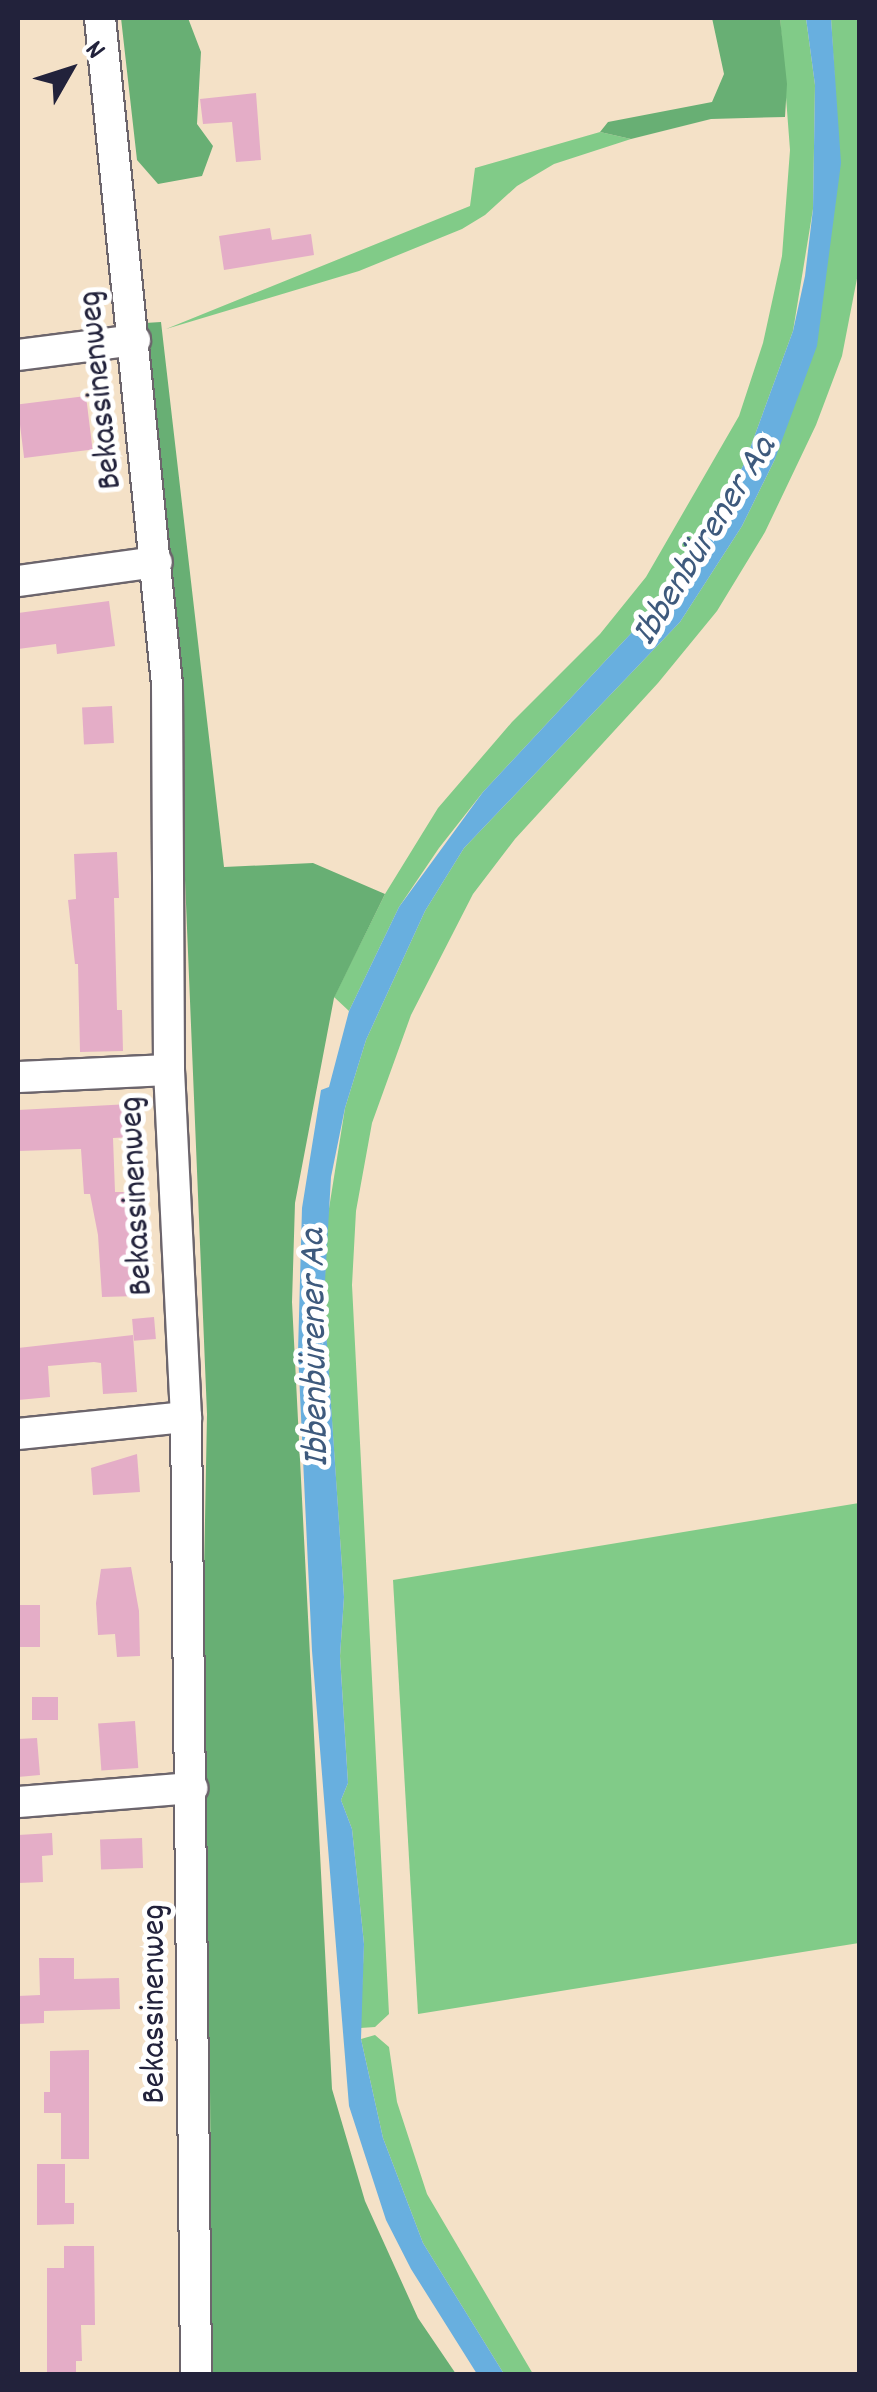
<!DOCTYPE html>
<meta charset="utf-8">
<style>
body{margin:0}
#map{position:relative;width:877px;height:2392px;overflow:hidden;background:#f4e1c7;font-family:Dekko,sans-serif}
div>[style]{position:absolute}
.green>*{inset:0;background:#81cb88}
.forest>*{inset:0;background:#68af74}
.water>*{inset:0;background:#68afdf}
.building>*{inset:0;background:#e4adc7;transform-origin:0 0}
.roads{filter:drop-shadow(2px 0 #6c656c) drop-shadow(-2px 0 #6c656c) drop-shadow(0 2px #6c656c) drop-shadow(0 -2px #6c656c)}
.minor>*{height:30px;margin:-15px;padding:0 15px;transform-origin:15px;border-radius:15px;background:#fff}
span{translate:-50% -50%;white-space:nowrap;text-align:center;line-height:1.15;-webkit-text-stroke:10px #fff;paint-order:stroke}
.street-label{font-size:35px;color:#22223b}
.water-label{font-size:38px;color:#3e5a7d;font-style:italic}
.frame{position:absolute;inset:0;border:20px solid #22223b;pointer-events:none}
.north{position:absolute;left:20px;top:20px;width:100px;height:100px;-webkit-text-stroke:8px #fff;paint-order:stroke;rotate:51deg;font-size:28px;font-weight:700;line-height:40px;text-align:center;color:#22223b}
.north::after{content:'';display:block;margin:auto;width:35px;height:45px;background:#22223b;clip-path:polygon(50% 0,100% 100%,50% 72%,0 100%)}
</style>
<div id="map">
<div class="green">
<i style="clip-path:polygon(780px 18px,806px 18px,815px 85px,813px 209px,793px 331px,745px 462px,700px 546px,664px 598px,483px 792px,439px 848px,399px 907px,349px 1011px,334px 997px,385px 894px,438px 808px,512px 722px,600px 634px,646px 577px,739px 416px,763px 343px,782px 256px,790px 150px)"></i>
<i style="clip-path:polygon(831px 18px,857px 18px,860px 38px,860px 263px,842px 356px,816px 425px,765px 532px,717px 611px,658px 683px,515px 839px,473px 894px,411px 1015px,372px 1123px,356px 1211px,352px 1285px,389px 2014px,375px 2027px,360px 2028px,364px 1944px,352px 1829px,341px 1800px,348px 1783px,340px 1656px,344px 1597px,324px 1303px,327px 1221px,345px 1108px,366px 1040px,425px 911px,464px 848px,680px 622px,742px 526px,775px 459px,836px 103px)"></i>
<i style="clip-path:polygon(600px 132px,631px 139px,554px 164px,517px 186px,485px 215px,462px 229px,359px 271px,166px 329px,470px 206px,475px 168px)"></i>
<i style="clip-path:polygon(859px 1503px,859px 1943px,418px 2014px,393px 1580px)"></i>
<i style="clip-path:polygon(375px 2035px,389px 2047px,397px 2102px,427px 2194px,533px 2374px,504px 2374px,423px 2243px,383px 2138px,361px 2039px)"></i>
</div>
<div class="forest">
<i style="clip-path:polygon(121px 18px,188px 18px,201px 52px,197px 124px,213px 146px,202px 176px,158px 184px,137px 160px)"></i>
<i style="clip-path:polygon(712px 18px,780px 18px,787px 84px,785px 117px,711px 119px,631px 139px,600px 132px,608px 122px,712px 102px,724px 74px)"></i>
<i style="clip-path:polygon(161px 322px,224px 867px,313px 863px,385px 894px,334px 998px,295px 1203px,292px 1302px,332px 2089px,365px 2201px,418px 2318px,456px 2374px,212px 2374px,210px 2089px,200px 1786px,207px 1414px,177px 685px,145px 323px)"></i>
</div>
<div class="water">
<i style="clip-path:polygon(806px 18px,831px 18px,841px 163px,817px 346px,775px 459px,742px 526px,680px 622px,464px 848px,425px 911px,366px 1040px,345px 1108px,331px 1177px,324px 1299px,344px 1597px,340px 1656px,348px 1783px,341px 1800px,352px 1829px,364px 1944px,361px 2039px,383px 2138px,423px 2243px,504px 2374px,477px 2374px,411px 2269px,386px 2220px,349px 2106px,312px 1651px,298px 1352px,302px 1208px,321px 1090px,329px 1087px,349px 1011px,399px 907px,483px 792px,664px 598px,700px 546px,745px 462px,793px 331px,805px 276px,813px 209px,815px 85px)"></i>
</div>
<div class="building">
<i style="clip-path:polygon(256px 93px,261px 160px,236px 162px,232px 122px,203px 124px,200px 99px)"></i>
<i style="clip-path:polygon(270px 228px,272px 240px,311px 234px,314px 255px,224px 270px,219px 236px)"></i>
<i style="left:86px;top:396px;width:54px;height:69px;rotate:83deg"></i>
<i style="clip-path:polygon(109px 601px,115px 646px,57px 654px,56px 644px,18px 649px,18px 613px)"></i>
<i style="left:112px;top:706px;width:37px;height:30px;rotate:87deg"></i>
<i style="clip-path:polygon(117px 852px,119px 898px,114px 898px,117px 1010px,122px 1010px,123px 1051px,80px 1052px,78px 964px,75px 964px,68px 900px,76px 899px,74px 854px)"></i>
<i style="clip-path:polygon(130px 1104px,132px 1137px,113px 1138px,115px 1192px,132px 1192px,138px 1296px,102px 1297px,98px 1235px,90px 1194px,84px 1194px,81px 1149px,18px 1151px,18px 1110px)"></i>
<i style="left:154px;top:1317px;width:22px;height:22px;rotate:85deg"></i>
<i style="clip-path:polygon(133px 1335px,137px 1392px,103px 1394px,101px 1363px,94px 1362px,48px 1366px,50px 1397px,18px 1400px,18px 1348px)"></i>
<i style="clip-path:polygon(137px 1454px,140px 1492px,93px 1495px,91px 1468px)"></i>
<i style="clip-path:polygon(131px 1567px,139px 1611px,140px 1656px,117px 1657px,115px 1634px,98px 1635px,96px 1603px,101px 1569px)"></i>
<i style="left:18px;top:1605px;width:22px;height:42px"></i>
<i style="left:58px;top:1697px;width:23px;height:26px;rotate:90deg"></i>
<i style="left:135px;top:1721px;width:47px;height:37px;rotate:86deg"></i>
<i style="clip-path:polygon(37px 1738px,40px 1775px,18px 1777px,18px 1739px)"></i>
<i style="clip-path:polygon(52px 1833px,53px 1855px,42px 1856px,43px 1882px,18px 1883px,18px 1835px)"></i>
<i style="left:142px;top:1838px;width:30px;height:42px;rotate:88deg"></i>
<i style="clip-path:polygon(39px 1958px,74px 1958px,74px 1979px,119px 1978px,120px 2009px,44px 2011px,44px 2023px,18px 2024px,18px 1996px,40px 1995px)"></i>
<i style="clip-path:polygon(89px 2050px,89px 2159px,61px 2159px,61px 2113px,44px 2113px,44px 2092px,50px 2092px,50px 2051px)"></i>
<i style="clip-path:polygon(37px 2164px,65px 2164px,65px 2203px,74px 2203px,74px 2224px,37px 2225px)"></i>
<i style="clip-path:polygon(64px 2246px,94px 2246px,95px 2325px,81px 2325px,82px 2361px,76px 2361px,76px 2374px,47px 2374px,47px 2268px,64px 2268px)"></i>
</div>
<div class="roads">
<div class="minor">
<i style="left:100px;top:18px;width:670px;rotate:84.26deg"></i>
<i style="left:167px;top:685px;width:385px;rotate:89.7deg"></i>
<i style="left:169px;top:1070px;width:347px;rotate:87.2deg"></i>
<i style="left:186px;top:1417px;width:957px;rotate:89.4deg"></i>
<i style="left:18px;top:355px;width:118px;rotate:-7.3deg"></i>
<i style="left:18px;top:581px;width:140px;rotate:-7.8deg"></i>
<i style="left:18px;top:1077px;width:151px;rotate:-2.7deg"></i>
<i style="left:18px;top:1434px;width:169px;rotate:-5.8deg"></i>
<i style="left:18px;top:1802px;width:175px;rotate:-4.6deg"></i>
</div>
</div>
<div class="street-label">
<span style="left:102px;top:390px;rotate:-96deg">Bekassinenweg</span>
<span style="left:138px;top:1196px;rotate:-93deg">Bekassinenweg</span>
<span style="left:156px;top:2004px;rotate:-90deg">Bekassinenweg</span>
</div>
<div class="water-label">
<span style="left:706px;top:542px;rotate:-58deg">Ibbenbürener Aa</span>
<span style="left:317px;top:1348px;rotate:-91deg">Ibbenbürener Aa</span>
</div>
<div class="frame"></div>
<div class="north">N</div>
</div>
